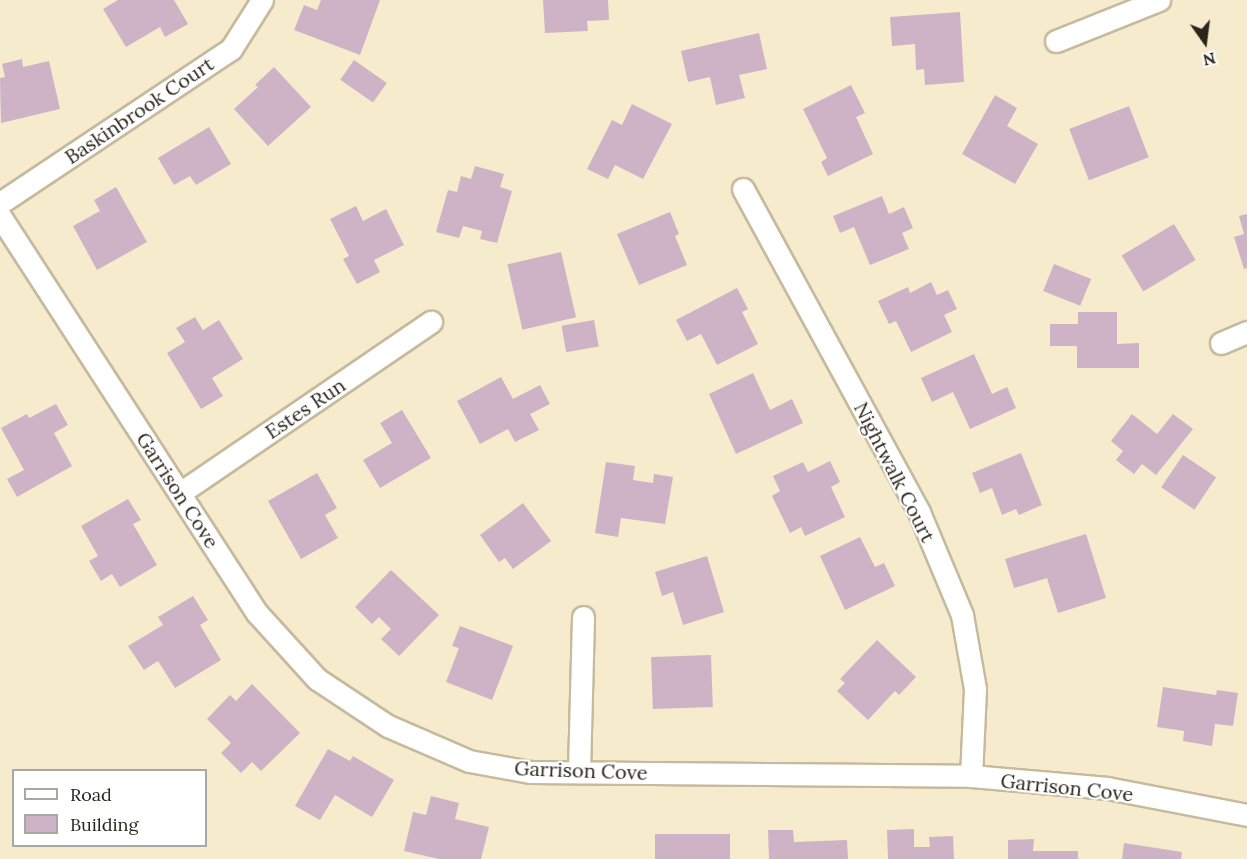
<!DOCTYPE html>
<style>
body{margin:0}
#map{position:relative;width:1247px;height:859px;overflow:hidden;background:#f7ebcd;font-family:Lora,serif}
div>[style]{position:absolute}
.building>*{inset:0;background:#ceb3c7;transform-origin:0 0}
.roads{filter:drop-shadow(2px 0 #c5ba9d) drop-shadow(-2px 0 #c5ba9d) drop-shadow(0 2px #c5ba9d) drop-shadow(0 -2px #c5ba9d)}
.minor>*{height:21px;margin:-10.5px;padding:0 10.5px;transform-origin:10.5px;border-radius:10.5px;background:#fff}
span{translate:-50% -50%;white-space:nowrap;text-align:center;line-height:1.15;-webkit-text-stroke:4.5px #fff;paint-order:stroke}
.street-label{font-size:20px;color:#2a261b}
.legend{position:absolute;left:12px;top:769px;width:195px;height:78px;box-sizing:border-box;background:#fff;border:2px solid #aaa8a4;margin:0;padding:8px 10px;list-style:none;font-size:18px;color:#2a261b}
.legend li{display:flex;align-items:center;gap:12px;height:30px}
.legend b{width:30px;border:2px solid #aaa8a4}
.north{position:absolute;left:1175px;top:12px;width:60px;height:60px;-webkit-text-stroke:4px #fff;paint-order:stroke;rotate:166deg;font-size:16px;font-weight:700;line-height:24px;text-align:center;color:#2a261b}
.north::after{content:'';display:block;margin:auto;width:21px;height:27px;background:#2a261b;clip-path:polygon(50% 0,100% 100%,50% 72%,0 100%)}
</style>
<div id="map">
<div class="building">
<i style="clip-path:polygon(118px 0,174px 0,188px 24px,165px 37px,160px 27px,126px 47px,103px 9px)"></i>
<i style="clip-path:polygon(321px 0,380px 0,360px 55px,294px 30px,304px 5px,317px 10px)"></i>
<i style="clip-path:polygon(543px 0,608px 0,609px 20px,587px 21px,588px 31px,545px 33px)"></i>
<i style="clip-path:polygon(960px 12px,964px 82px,925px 85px,924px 69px,916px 70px,915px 44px,892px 46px,890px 17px)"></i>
<i style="clip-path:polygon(759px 33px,767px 69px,739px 75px,745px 98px,716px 105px,710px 77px,688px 82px,681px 51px)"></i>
<i style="clip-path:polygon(22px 59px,23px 67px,49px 61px,60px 109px,1px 123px,0 78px,5px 77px,2px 64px)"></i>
<i style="left:354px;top:60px;width:40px;height:24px;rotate:35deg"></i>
<i style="clip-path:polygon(274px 67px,311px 107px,268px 146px,234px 109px,258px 87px,255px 85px)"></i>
<i style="clip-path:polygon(851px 85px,865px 113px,856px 117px,873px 154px,828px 176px,821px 162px,827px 158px,803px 109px)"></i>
<i style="clip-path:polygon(995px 95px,1017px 108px,1007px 126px,1038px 144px,1015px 184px,962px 154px)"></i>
<i style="clip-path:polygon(632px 104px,672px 124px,643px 179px,615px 165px,608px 179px,587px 169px,612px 120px,622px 125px)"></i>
<i style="left:1129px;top:106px;width:55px;height:64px;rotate:69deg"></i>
<i style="clip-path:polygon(209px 127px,231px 164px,196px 185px,190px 176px,174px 185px,158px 158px)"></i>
<i style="clip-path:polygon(475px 166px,504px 174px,500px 187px,512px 191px,497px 243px,480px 239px,482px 231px,463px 226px,459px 238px,436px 232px,448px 190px,457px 192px,461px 176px,471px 179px)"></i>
<i style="clip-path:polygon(116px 187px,147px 242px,97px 270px,73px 226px,100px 211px,94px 200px)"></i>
<i style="clip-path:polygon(882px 196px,889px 214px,904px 207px,913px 228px,902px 233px,909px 249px,870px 265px,854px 227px,840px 233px,833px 216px)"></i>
<i style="clip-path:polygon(356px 206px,363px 221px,386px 209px,404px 245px,374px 260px,380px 272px,357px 284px,343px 259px,349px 256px,330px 219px)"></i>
<i style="clip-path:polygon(670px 212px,679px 234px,675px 236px,687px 265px,639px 285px,617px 234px)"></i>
<i style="clip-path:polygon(1247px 214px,1247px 268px,1244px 269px,1234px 237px,1244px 234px,1239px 216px)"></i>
<i style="left:1174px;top:224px;width:42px;height:61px;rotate:59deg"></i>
<i style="left:561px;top:252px;width:67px;height:55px;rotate:77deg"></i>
<i style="left:1054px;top:264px;width:40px;height:29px;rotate:22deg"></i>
<i style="clip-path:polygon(931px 282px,937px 295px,948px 290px,957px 309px,944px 315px,952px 332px,911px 352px,896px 321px,889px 324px,878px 301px,908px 287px,910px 293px)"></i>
<i style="clip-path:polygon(737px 288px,748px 309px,742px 312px,758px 344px,717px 365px,701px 334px,687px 341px,676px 320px)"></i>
<i style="clip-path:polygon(1078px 312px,1117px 312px,1117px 344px,1139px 343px,1139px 368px,1077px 368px,1077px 346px,1050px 346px,1050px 324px,1078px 324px)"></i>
<i style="clip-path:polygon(195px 317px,203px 330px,219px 320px,243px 359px,212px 378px,223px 396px,201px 409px,167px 353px,185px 342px,176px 328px)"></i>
<i style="left:594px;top:320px;width:27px;height:33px;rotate:80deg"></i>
<i style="clip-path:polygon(974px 354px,992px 394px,1007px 387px,1016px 408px,970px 429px,953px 392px,932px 402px,921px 378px)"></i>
<i style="clip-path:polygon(753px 373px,770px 410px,792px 399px,803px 423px,736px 454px,709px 394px)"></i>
<i style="clip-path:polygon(501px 377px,513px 399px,540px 385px,550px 404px,530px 414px,539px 430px,515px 442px,508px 429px,480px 444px,457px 401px)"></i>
<i style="clip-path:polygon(56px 404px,68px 425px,54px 433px,72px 466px,17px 497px,7px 479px,24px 470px,1px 428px,27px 414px,29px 418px)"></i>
<i style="clip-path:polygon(402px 410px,431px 458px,380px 488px,363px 460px,392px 443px,380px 423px)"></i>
<i style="clip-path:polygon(1132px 414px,1157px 434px,1173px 414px,1193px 429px,1156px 475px,1142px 464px,1134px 474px,1116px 460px,1123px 451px,1111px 441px)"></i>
<i style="clip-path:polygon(1021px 453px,1042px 505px,1019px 515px,1016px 509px,1002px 515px,992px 488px,980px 493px,972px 473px)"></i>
<i style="left:1183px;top:455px;width:40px;height:39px;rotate:34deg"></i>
<i style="clip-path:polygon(830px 461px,840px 482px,831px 487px,845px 517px,805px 536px,801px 527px,790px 533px,772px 496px,780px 491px,773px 476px,803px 462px,808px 472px)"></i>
<i style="clip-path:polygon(606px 462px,635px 466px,633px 480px,653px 483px,654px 474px,673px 477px,665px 524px,621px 518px,618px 537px,595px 533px)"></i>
<i style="clip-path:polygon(317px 473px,337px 508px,325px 515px,338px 538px,301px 559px,268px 501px)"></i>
<i style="clip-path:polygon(128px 499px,141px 520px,133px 524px,157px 565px,120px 587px,112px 574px,101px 581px,89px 561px,98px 556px,81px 526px)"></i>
<i style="clip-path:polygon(523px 503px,551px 541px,513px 569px,505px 558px,499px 562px,480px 535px)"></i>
<i style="clip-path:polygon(1086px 534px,1106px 598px,1058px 613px,1047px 578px,1014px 588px,1005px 559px)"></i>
<i style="clip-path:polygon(860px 537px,875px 567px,884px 563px,895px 586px,845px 610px,820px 556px)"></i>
<i style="clip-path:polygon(707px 556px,724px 612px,683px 625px,673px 592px,662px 596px,655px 572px)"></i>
<i style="clip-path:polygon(391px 570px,439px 615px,399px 656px,381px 639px,391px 629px,379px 617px,372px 624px,355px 607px)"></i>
<i style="clip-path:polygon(193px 596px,208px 620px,200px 625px,221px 660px,175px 688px,158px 661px,144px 670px,128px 646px,163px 625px,158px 617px)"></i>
<i style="clip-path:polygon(460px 626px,513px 646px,492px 700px,446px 682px,459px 648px,452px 646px)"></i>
<i style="clip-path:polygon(877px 640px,916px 677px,899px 695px,895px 691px,868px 720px,837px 691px,845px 683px,840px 679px)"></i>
<i style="left:711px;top:655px;width:52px;height:60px;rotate:88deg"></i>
<i style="clip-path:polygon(252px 684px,300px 733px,261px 771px,252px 762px,241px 773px,221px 753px,231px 743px,207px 719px,230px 695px,236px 701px)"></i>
<i style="clip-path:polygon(1163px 687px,1216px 695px,1217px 690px,1238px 693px,1233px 726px,1215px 724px,1212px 746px,1183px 741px,1184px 731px,1157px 727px)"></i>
<i style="clip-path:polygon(328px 749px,350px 761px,353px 756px,394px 780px,372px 817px,335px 795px,320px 820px,295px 806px)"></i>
<i style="clip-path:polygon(431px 796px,459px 803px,455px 819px,489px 827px,481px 859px,439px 859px,404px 851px,413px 812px,426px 815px)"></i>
<i style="clip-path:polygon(914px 829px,914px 847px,930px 847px,929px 837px,953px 836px,954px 859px,888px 859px,887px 830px)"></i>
<i style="clip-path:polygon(768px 830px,793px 830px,794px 842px,847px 840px,848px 859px,769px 859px)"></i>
<i style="left:730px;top:834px;width:25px;height:75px;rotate:90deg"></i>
<i style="clip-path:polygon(1034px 839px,1033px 851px,1078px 851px,1078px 859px,1008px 859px,1008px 840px)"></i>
<i style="clip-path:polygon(1124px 843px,1182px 852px,1181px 859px,1122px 859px)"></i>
</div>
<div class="roads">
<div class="minor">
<i style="left:1056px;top:41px;width:111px;rotate:-21.7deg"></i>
<i style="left:743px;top:189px;width:368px;rotate:61.4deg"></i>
<i style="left:919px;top:512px;width:112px;rotate:67.3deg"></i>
<i style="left:962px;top:615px;width:75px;rotate:80deg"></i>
<i style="left:975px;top:689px;width:87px;rotate:92.6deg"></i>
<i style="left:0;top:203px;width:278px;rotate:-33.7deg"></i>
<i style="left:231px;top:49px;width:58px;rotate:-57.7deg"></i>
<i style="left:0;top:216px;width:473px;rotate:57.1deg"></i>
<i style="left:257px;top:613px;width:89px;rotate:47.7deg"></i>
<i style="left:317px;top:679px;width:85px;rotate:33.5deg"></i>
<i style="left:388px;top:726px;width:88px;rotate:23.4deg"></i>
<i style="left:469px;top:761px;width:63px;rotate:10.1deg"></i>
<i style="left:531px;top:772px;width:440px;rotate:0.5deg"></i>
<i style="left:971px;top:776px;width:137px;rotate:5deg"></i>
<i style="left:1107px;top:788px;width:143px;rotate:10.9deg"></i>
<i style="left:1221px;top:343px;width:28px;rotate:-23deg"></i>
<i style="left:180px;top:493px;width:304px;rotate:-34.3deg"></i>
<i style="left:579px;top:771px;width:154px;rotate:-88.5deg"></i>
</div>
</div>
<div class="street-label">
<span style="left:139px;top:110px;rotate:-34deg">Baskinbrook Court</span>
<span style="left:305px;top:408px;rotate:-34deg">Estes Run</span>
<span style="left:895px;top:472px;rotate:63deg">Nightwalk Court</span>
<span style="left:178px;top:490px;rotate:57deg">Garrison Cove</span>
<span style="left:581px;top:770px;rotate:2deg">Garrison Cove</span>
<span style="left:1067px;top:787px;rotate:6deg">Garrison Cove</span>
</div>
<ul class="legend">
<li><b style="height:8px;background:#fff"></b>Road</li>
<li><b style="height:16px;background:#ceb3c7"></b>Building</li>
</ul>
<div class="north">N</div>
</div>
